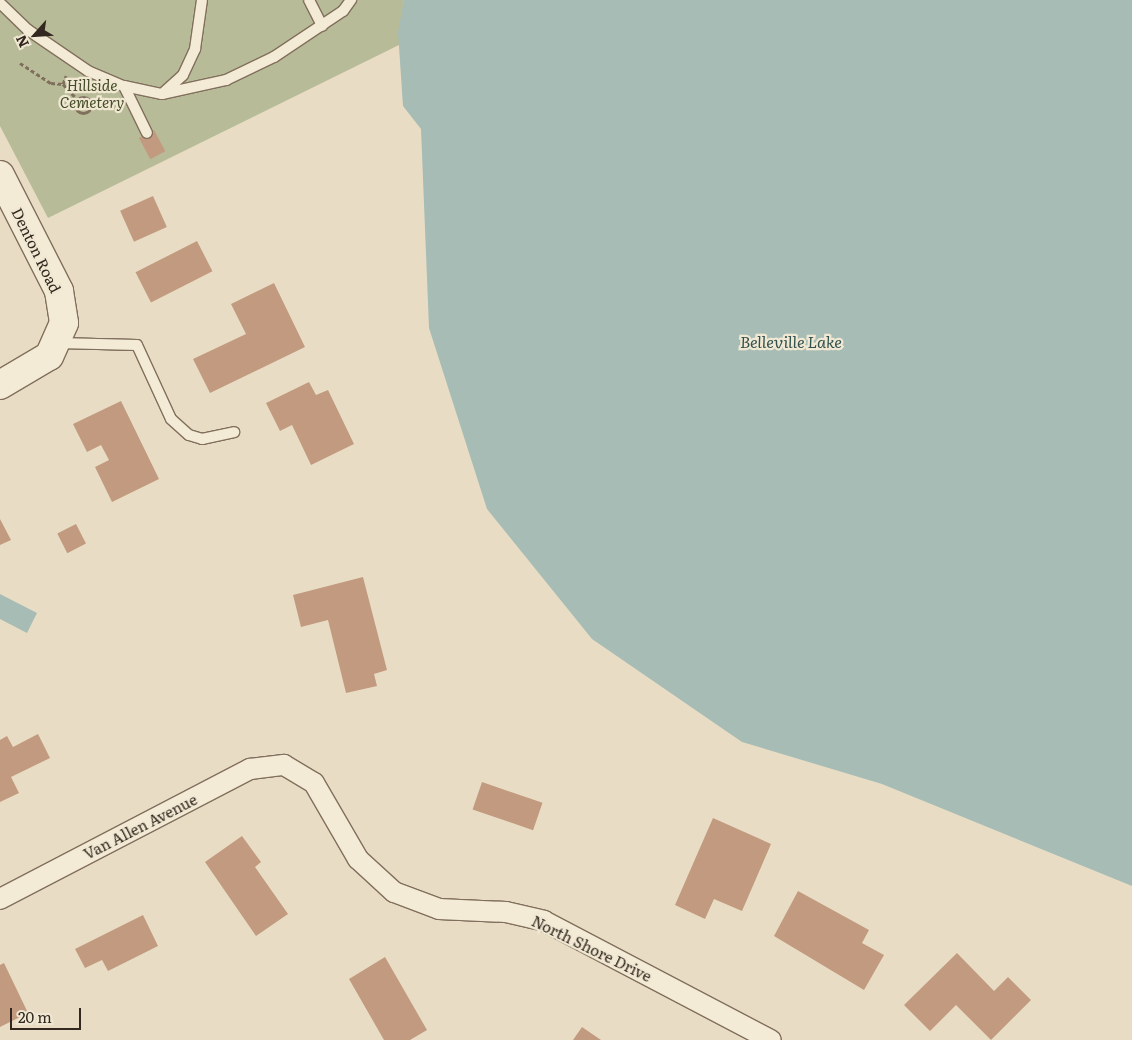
<!DOCTYPE html>
<style>
body{margin:0}
#map{position:relative;width:1132px;height:1040px;overflow:hidden;background:#e8ddc4;font-family:Literata,serif}
div>[style]{position:absolute}
.cemetery>*{inset:0;background:#b7bb98}
.water>*{inset:0;background:#a6bcb5}
.building>*{inset:0;background:#c29a7f;transform-origin:0 0}
.path>*{height:3px;margin-top:-1.5px;transform-origin:0;background:repeating-linear-gradient(90deg,#816f5d 0 4px,transparent 0 6.5px)}
.path>.ring{margin:-1.5px;padding:0;box-sizing:content-box;background:none;border:3px solid #816f5d;border-radius:50%}
.roads{filter:drop-shadow(1px 0 #816f5d) drop-shadow(-1px 0 #816f5d) drop-shadow(0 1px #816f5d) drop-shadow(0 -1px #816f5d)}
.lane>*{height:10px;margin:-5px;padding:0 5px;transform-origin:5px;border-radius:5px;background:#f4ebd6}
.street>*{height:20px;margin:-10px;padding:0 10px;transform-origin:10px;border-radius:10px;background:#f4ebd6}
.secondary>*{height:28px;margin:-14px;padding:0 14px;transform-origin:14px;border-radius:14px;background:#f4ebd6}
span{translate:-50% -50%;white-space:nowrap;text-align:center;line-height:1.15;-webkit-text-stroke:4.5px #f1e8d3;paint-order:stroke}
.park-label{font-size:15px;color:#444d28;font-style:italic}
.street-label{font-size:15px;color:#33281f}
.water-label{font-size:16px;color:#30514e;font-style:italic}
.north{position:absolute;left:10px;top:10px;width:50px;height:50px;-webkit-text-stroke:4px #f1e8d3;paint-order:stroke;rotate:244deg;font-size:14px;font-weight:700;line-height:20px;text-align:center;color:#33281f}
.north::after{content:'';display:block;margin:auto;width:18px;height:22px;background:#33281f;clip-path:polygon(50% 0,100% 100%,50% 72%,0 100%)}
.scale{position:absolute;left:10px;top:1008px;width:71px;height:22px;box-sizing:border-box;border:2px solid #33281f;border-top:0;padding-left:6px;font-size:15px;line-height:18px;white-space:nowrap;color:#33281f;-webkit-text-stroke:4px #f1e8d3;paint-order:stroke}
</style>
<div id="map">
<div class="cemetery">
<i style="clip-path:polygon(0 0,404px 0,399px 45px,48px 218px,0 126px)"></i>
</div>
<div class="water">
<i style="clip-path:polygon(404px 0,1132px 0,1132px 886px,882px 784px,742px 742px,592px 639px,487px 509px,429px 328px,421px 129px,403px 106px,398px 32px)"></i>
<i style="clip-path:polygon(0 594px,37px 613px,27px 633px,0 619px)"></i>
</div>
<div class="building">
<i style="left:154px;top:130px;width:24px;height:17px;rotate:62deg"></i>
<i style="left:153px;top:196px;width:34px;height:36px;rotate:66deg"></i>
<i style="left:197px;top:241px;width:34px;height:69px;rotate:63deg"></i>
<i style="clip-path:polygon(274px 283px,305px 347px,210px 393px,193px 359px,246px 334px,231px 304px)"></i>
<i style="clip-path:polygon(309px 382px,316px 395px,328px 390px,354px 444px,311px 465px,292px 425px,280px 431px,266px 403px)"></i>
<i style="clip-path:polygon(121px 401px,159px 479px,112px 502px,95px 467px,109px 460px,101px 445px,87px 452px,73px 424px)"></i>
<i style="clip-path:polygon(0 519px,11px 540px,0 545px)"></i>
<i style="left:76px;top:524px;width:22px;height:21px;rotate:63deg"></i>
<i style="clip-path:polygon(363px 577px,387px 670px,374px 674px,377px 686px,346px 693px,328px 620px,301px 627px,293px 595px)"></i>
<i style="clip-path:polygon(38px 734px,50px 758px,11px 777px,19px 793px,0 802px,0 740px,7px 736px,13px 747px)"></i>
<i style="left:482px;top:782px;width:64px;height:29px;rotate:19deg"></i>
<i style="clip-path:polygon(713px 818px,771px 844px,742px 911px,714px 899px,705px 919px,675px 905px)"></i>
<i style="clip-path:polygon(242px 836px,261px 862px,255px 867px,288px 914px,256px 936px,205px 862px)"></i>
<i style="clip-path:polygon(798px 891px,869px 930px,862px 943px,884px 955px,864px 990px,774px 936px)"></i>
<i style="clip-path:polygon(143px 915px,158px 946px,108px 971px,102px 960px,85px 968px,75px 949px)"></i>
<i style="clip-path:polygon(957px 953px,994px 991px,1008px 977px,1031px 1000px,991px 1040px,956px 1005px,930px 1031px,904px 1005px)"></i>
<i style="clip-path:polygon(385px 957px,427px 1030px,410px 1040px,384px 1040px,349px 979px)"></i>
<i style="clip-path:polygon(4px 963px,28px 1013px,0 1027px,0 965px)"></i>
<i style="clip-path:polygon(582px 1027px,601px 1040px,573px 1040px)"></i>
</div>
<div class="path">
<i style="left:20px;top:63px;width:37px;rotate:33deg"></i>
<i style="left:51px;top:83px;width:12px;rotate:5deg"></i>
<i style="left:63px;top:84px;width:9px;rotate:-69deg"></i>
<i style="left:63px;top:84px;width:21px;rotate:47deg"></i>
<i class="ring" style="left:75px;top:97px;width:13px;height:13px"></i>
</div>
<div class="roads">
<div class="lane">
<i style="left:309px;top:0;width:29px;rotate:63deg"></i>
<i style="left:0;top:3px;width:39px;rotate:44deg"></i>
<i style="left:28px;top:30px;width:73px;rotate:34.3deg"></i>
<i style="left:88px;top:71px;width:39px;rotate:23deg"></i>
<i style="left:124px;top:86px;width:39px;rotate:12deg"></i>
<i style="left:162px;top:94px;width:66px;rotate:-12.3deg"></i>
<i style="left:226px;top:80px;width:53px;rotate:-25.6deg"></i>
<i style="left:274px;top:57px;width:83px;rotate:-33.7deg"></i>
<i style="left:343px;top:11px;width:14px;rotate:-54deg"></i>
<i style="left:124px;top:86px;width:52px;rotate:63.9deg"></i>
<i style="left:162px;top:94px;width:28px;rotate:-42deg"></i>
<i style="left:183px;top:75px;width:29px;rotate:-65deg"></i>
<i style="left:195px;top:49px;width:49px;rotate:-81.9deg"></i>
<i style="left:58px;top:343px;width:79px;rotate:1.5deg"></i>
<i style="left:137px;top:345px;width:81px;rotate:65.3deg"></i>
<i style="left:171px;top:419px;width:24px;rotate:42deg"></i>
<i style="left:189px;top:435px;width:14px;rotate:17deg"></i>
<i style="left:202px;top:439px;width:33px;rotate:-12deg"></i>
</div>
<div class="street">
<i style="left:0;top:899px;width:282px;rotate:-27.5deg"></i>
<i style="left:250px;top:769px;width:34px;rotate:-7deg"></i>
<i style="left:284px;top:765px;width:35px;rotate:31deg"></i>
<i style="left:314px;top:783px;width:88px;rotate:59.9deg"></i>
<i style="left:358px;top:859px;width:49px;rotate:42.5deg"></i>
<i style="left:394px;top:892px;width:48px;rotate:20.7deg"></i>
<i style="left:439px;top:909px;width:67px;rotate:2.6deg"></i>
<i style="left:506px;top:912px;width:39px;rotate:13deg"></i>
<i style="left:544px;top:921px;width:256px;rotate:27.7deg"></i>
</div>
<div class="secondary">
<i style="left:0;top:175px;width:130px;rotate:63deg"></i>
<i style="left:59px;top:291px;width:32px;rotate:81deg"></i>
<i style="left:64px;top:323px;width:36px;rotate:114deg"></i>
<i style="left:49px;top:356px;width:57px;rotate:149.4deg"></i>
</div>
</div>
<div class="park-label">
<span style="left:92px;top:93px">Hillside<br>Cemetery</span>
</div>
<div class="street-label">
<span style="left:37px;top:250px;rotate:64deg">Denton Road</span>
<span style="left:140px;top:826px;rotate:-27deg">Van Allen Avenue</span>
<span style="left:592px;top:948px;rotate:26deg">North Shore Drive</span>
</div>
<div class="water-label">
<span style="left:791px;top:341px">Belleville Lake</span>
</div>
<div class="north">N</div>
<div class="scale">20 m</div>
</div>
